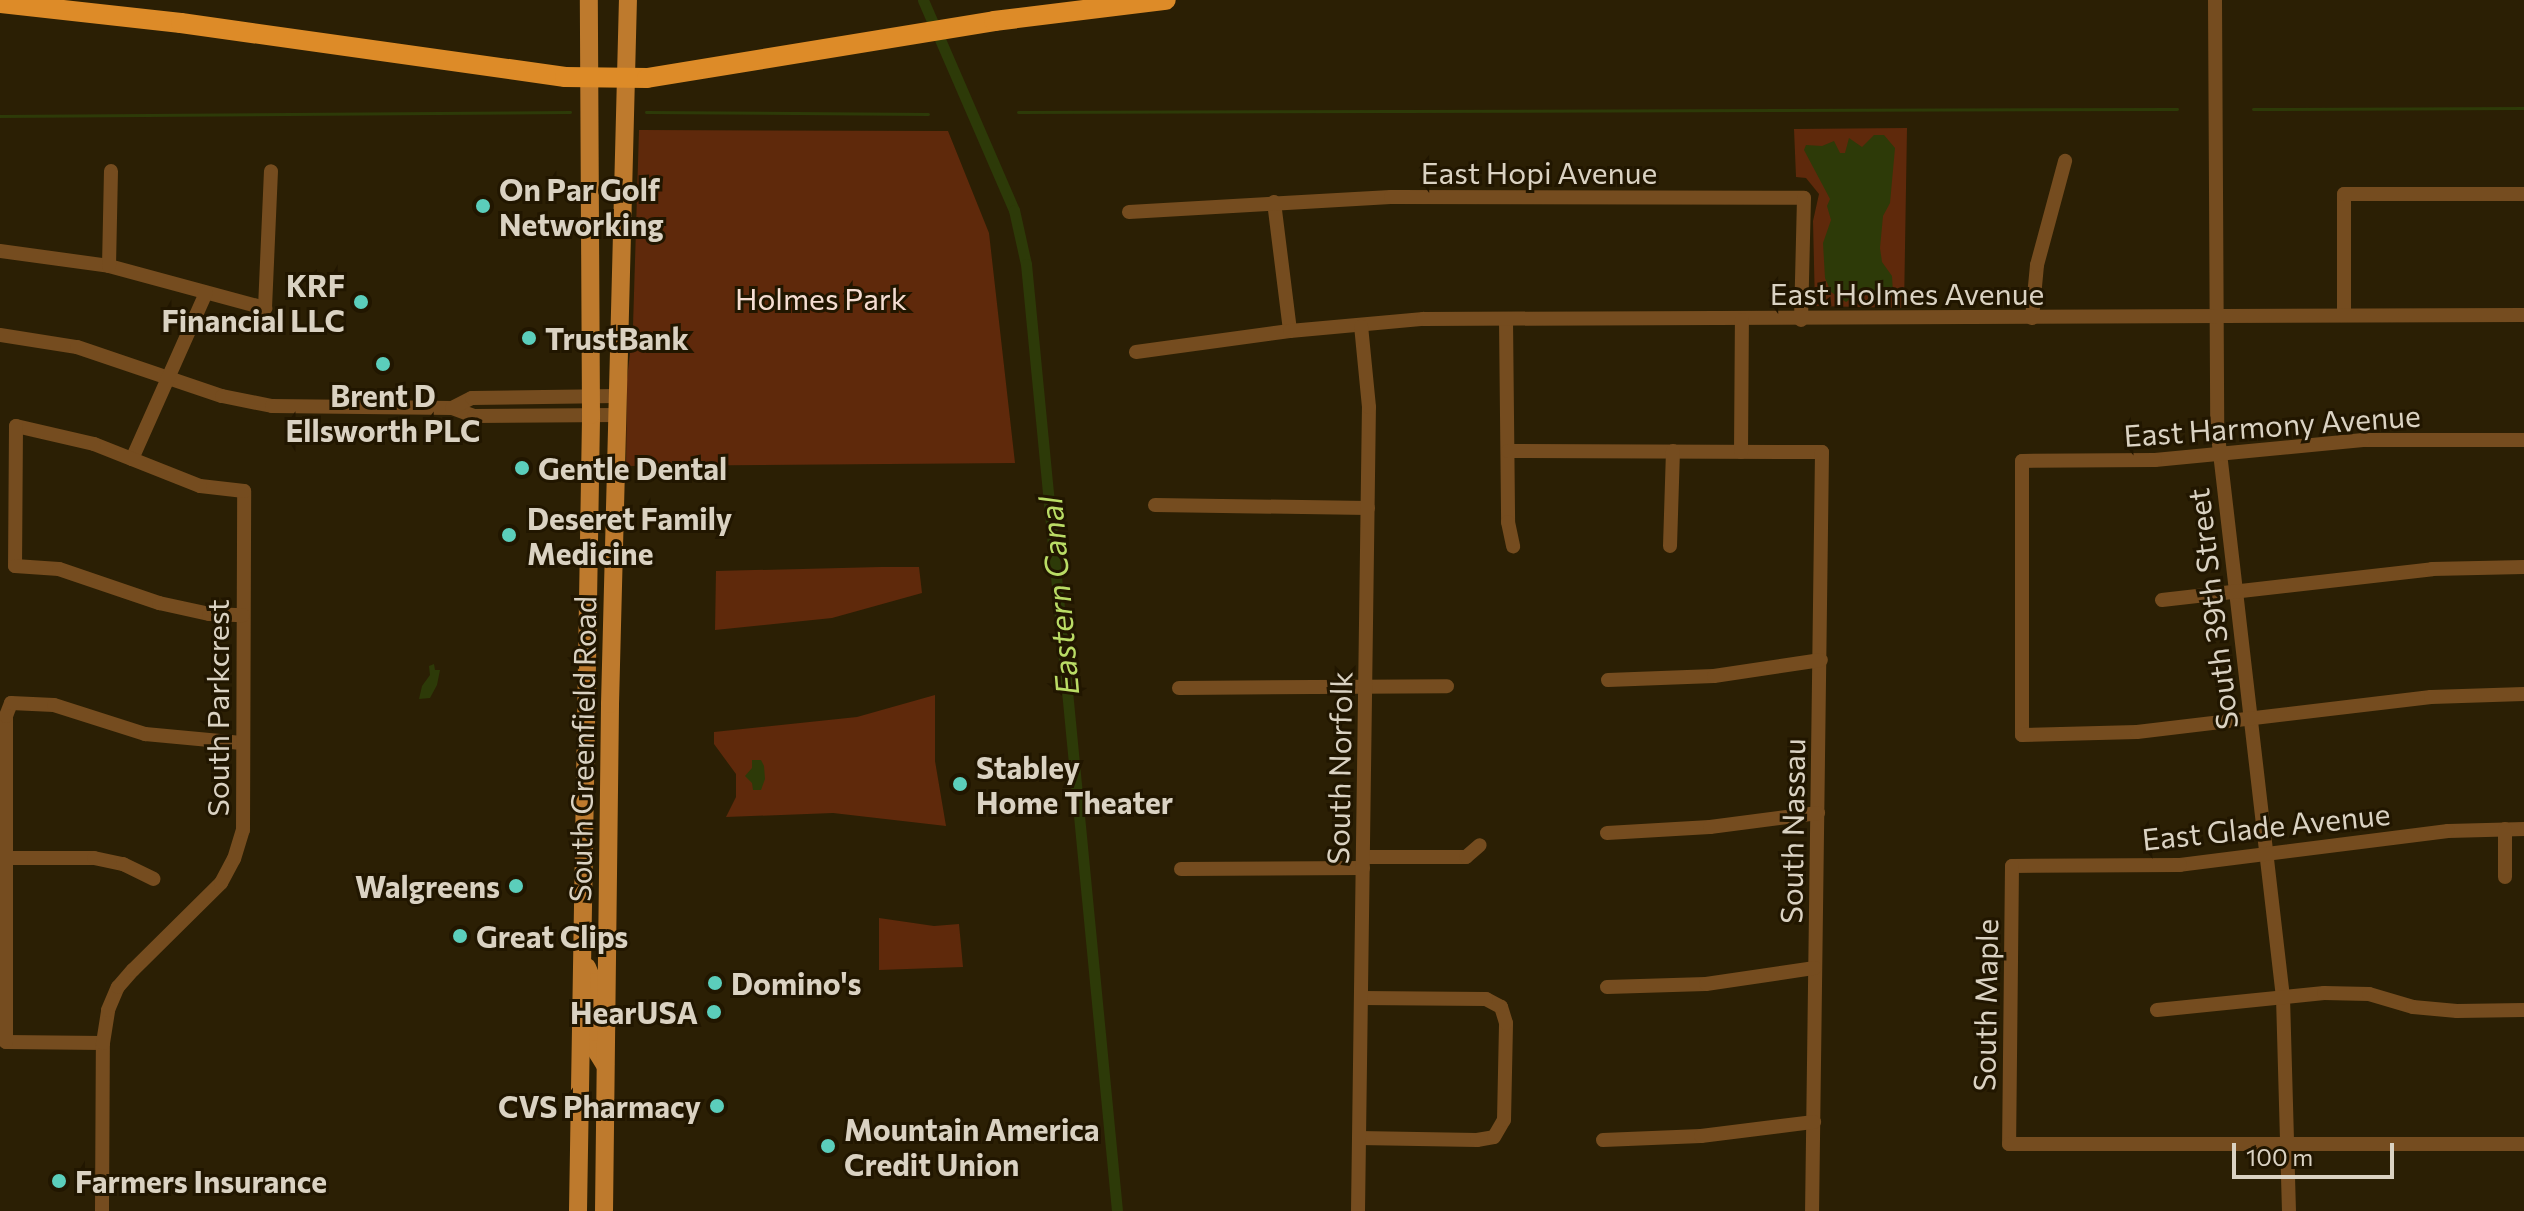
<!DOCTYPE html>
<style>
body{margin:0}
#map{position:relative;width:2524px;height:1211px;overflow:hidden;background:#2b1f04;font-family:Commissioner,sans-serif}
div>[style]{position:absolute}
.green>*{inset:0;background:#5f290b}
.water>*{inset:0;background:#2d3a08}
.stream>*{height:3px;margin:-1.5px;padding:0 1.5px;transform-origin:1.5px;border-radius:1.5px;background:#2d3a08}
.canal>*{height:11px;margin:-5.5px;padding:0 5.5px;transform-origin:5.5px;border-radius:5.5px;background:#2d3a08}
.minor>*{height:14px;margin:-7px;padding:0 7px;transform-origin:7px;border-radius:7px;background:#754c1f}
.major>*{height:18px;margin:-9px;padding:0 9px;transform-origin:9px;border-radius:9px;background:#be7a2d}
.highway>*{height:20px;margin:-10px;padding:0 10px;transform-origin:10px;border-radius:10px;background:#dd8b28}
.dots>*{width:22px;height:22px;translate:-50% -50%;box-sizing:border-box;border:4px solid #211600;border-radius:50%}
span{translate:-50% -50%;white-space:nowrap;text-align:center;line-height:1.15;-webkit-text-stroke:6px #211600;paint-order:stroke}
.street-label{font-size:30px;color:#dad2c2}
.poi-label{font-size:30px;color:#dad2c2;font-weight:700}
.left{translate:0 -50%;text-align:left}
.right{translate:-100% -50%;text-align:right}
.park-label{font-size:30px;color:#f5ddd2}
.water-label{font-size:32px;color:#badc65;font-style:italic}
.scale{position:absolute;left:2232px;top:1143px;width:162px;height:36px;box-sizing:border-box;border:4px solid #dad2c2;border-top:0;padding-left:10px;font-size:24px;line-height:28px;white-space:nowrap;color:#dad2c2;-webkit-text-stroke:6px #211600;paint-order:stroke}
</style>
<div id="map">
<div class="green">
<i style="clip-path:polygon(1907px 128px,1904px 308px,1815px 306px,1813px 221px,1819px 194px,1806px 178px,1796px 177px,1794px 129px)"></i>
<i style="clip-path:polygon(639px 130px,948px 131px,989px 233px,1015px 463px,626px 466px,627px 379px,633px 326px)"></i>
<i style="clip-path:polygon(881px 567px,919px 567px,922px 593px,832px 618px,715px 630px,716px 571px)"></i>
<i style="clip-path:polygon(935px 695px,935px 761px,946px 826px,833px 813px,726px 817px,736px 797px,736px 774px,714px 744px,714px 732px,857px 717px)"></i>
<i style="clip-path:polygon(879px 918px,934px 926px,959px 924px,963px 967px,879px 970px)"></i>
</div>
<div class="water">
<i style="clip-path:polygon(1874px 135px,1884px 135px,1895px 148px,1890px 203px,1883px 216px,1880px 248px,1882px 262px,1892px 276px,1893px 293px,1886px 296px,1862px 291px,1846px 302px,1831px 292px,1825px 278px,1823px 243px,1831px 220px,1827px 206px,1830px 199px,1804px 150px,1806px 145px,1822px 146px,1834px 141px,1840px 153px,1845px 153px,1849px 138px,1862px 147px)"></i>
<i style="clip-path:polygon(434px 664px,435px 670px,440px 670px,437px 685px,430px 698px,419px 699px,422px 686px,430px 675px,429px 666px)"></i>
<i style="clip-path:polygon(752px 760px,761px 760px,764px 766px,765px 779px,761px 790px,753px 790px,752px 783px,745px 776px,752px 768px)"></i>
</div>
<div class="stream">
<i style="left:2253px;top:109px;width:271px;rotate:-0.2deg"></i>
<i style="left:646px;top:112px;width:282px;rotate:0.4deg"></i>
<i style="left:1018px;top:112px;width:1159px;rotate:-0.15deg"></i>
<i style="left:0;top:116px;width:570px;rotate:-0.4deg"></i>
</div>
<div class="canal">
<i style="left:923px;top:0;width:229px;rotate:66.6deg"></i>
<i style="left:1014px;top:210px;width:55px;rotate:77.5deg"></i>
<i style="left:1026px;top:264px;width:951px;rotate:84.51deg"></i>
</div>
<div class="minor">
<i style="left:2215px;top:0;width:427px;rotate:89.7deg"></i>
<i style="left:2217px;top:427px;width:574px;rotate:83.4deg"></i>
<i style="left:2283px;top:997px;width:214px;rotate:88.4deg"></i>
<i style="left:1274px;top:202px;width:130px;rotate:82.9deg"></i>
<i style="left:1129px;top:212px;width:262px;rotate:-3.3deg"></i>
<i style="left:1391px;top:197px;width:413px;rotate:0.1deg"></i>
<i style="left:1804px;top:198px;width:122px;rotate:91.4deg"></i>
<i style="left:0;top:251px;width:110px;rotate:7.8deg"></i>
<i style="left:109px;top:266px;width:162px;rotate:15.1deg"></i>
<i style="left:265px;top:308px;width:137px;rotate:-87.5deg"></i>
<i style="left:109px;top:266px;width:95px;rotate:-88.8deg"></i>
<i style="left:2344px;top:315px;width:121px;rotate:-90deg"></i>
<i style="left:2344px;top:194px;width:180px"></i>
<i style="left:2032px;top:318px;width:53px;rotate:-84.6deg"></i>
<i style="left:2037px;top:265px;width:108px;rotate:-74.9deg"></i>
<i style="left:1506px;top:320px;width:202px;rotate:89.4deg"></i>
<i style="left:1508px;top:522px;width:25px;rotate:78deg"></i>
<i style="left:0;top:335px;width:78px;rotate:8.9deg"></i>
<i style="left:77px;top:347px;width:153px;rotate:18.7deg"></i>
<i style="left:222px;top:396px;width:51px;rotate:11.3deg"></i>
<i style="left:272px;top:406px;width:180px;rotate:0.6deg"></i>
<i style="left:452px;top:408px;width:23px;rotate:20deg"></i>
<i style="left:474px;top:416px;width:142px;rotate:-0.4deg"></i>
<i style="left:1136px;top:352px;width:155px;rotate:-7.8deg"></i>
<i style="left:1290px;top:331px;width:134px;rotate:-5.2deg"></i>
<i style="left:1423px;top:319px;width:1101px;rotate:-0.21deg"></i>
<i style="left:452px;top:408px;width:22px;rotate:-27deg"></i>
<i style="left:472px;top:398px;width:144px;rotate:-0.8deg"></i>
<i style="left:2524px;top:440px;width:161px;rotate:180deg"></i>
<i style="left:2363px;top:440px;width:209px;rotate:174.5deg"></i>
<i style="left:2155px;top:460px;width:133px;rotate:179.6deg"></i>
<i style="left:2022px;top:461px;width:274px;rotate:90deg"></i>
<i style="left:2022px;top:735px;width:115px;rotate:-1.5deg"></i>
<i style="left:2137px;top:732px;width:296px;rotate:-6.8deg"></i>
<i style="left:2431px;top:697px;width:93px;rotate:-1.8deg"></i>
<i style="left:1508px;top:451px;width:314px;rotate:0.2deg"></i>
<i style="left:1822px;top:452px;width:759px;rotate:90.75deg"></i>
<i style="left:1741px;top:452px;width:132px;rotate:-89.6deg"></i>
<i style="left:132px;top:459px;width:182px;rotate:-66deg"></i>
<i style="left:1155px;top:505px;width:213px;rotate:0.8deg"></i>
<i style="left:1670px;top:546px;width:95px;rotate:-88.2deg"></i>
<i style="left:2162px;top:600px;width:272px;rotate:-6.5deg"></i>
<i style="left:2432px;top:569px;width:92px;rotate:-1.2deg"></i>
<i style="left:1608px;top:680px;width:106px;rotate:-2.2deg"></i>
<i style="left:1714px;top:676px;width:108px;rotate:-8.5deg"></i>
<i style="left:1179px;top:688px;width:268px;rotate:-0.4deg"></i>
<i style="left:2524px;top:829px;width:76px;rotate:178.5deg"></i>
<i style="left:2448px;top:831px;width:270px;rotate:172.8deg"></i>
<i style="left:2180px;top:865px;width:168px;rotate:179.7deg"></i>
<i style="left:2012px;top:866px;width:278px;rotate:90.6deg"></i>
<i style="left:2009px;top:1144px;width:515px"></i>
<i style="left:1607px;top:833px;width:103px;rotate:-3.3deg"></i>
<i style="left:1710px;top:827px;width:109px;rotate:-7.4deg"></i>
<i style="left:1363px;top:857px;width:103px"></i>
<i style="left:1466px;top:857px;width:18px;rotate:-41deg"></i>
<i style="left:4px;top:858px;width:90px"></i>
<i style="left:94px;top:858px;width:30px;rotate:12deg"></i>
<i style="left:123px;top:864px;width:34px;rotate:26deg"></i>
<i style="left:1181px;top:869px;width:182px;rotate:-0.3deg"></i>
<i style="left:2505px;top:877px;width:48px;rotate:-90deg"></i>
<i style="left:1607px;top:987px;width:99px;rotate:-1.7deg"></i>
<i style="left:1706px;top:984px;width:110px;rotate:-8.4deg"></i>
<i style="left:2157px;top:1010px;width:168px;rotate:-5.8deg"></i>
<i style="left:2324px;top:993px;width:45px;rotate:1.3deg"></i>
<i style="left:2369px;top:994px;width:46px;rotate:16.5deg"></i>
<i style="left:2413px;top:1007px;width:44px;rotate:5.2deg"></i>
<i style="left:2457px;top:1011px;width:67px;rotate:-0.9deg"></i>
<i style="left:103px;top:1043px;width:97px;rotate:-179.4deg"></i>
<i style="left:6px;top:1042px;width:326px;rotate:-90deg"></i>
<i style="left:6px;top:716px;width:14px;rotate:-69deg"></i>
<i style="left:11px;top:703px;width:43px;rotate:2.7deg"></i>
<i style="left:54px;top:705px;width:96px;rotate:17.7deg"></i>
<i style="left:145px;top:734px;width:97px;rotate:5.3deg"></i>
<i style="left:1359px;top:1138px;width:118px;rotate:1deg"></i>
<i style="left:1477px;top:1140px;width:17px;rotate:-10deg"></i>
<i style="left:1494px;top:1137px;width:20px;rotate:-60deg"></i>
<i style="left:1504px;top:1120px;width:97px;rotate:-88.8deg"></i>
<i style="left:1506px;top:1023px;width:17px;rotate:-107deg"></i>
<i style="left:1501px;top:1007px;width:17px;rotate:-152deg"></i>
<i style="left:1486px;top:999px;width:125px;rotate:-179.5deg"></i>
<i style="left:1603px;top:1140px;width:98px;rotate:-2.3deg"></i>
<i style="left:1701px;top:1136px;width:114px;rotate:-7.1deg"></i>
<i style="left:102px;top:1211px;width:168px;rotate:-89.7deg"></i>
<i style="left:103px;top:1043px;width:33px;rotate:-81deg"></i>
<i style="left:108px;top:1010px;width:25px;rotate:-67deg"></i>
<i style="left:118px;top:987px;width:23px;rotate:-49deg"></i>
<i style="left:133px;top:970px;width:124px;rotate:-44.7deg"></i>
<i style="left:221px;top:883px;width:27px;rotate:-62deg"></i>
<i style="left:234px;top:859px;width:30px;rotate:-73deg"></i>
<i style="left:243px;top:830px;width:339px;rotate:-89.8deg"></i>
<i style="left:244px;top:491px;width:44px;rotate:-173.5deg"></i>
<i style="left:200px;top:486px;width:114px;rotate:-158.4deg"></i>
<i style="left:94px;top:444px;width:80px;rotate:-167deg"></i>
<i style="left:16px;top:426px;width:140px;rotate:90.4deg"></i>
<i style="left:15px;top:566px;width:44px;rotate:3.9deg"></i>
<i style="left:59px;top:569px;width:106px;rotate:18.8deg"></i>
<i style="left:159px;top:603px;width:51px;rotate:12.4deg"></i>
<i style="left:209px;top:614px;width:34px;rotate:2deg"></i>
<i style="left:1358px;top:1211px;width:804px;rotate:-89.22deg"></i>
<i style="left:1369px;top:407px;width:81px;rotate:-95.6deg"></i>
</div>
<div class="major">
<i style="left:587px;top:967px;width:16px;rotate:68deg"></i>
<i style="left:593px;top:982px;width:67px;rotate:88.3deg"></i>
<i style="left:595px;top:1049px;width:19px;rotate:58deg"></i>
<i style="left:578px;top:1211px;width:796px;rotate:-89.06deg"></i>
<i style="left:591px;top:415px;width:415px;rotate:-90.3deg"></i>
<i style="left:604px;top:1211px;width:507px;rotate:-89.32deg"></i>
<i style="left:610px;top:704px;width:704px;rotate:-88.54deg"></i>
</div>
<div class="highway">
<i style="left:0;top:3px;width:182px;rotate:6.3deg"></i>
<i style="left:181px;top:23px;width:388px;rotate:8deg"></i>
<i style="left:565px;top:77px;width:82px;rotate:0.7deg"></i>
<i style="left:647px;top:78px;width:352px;rotate:-9.3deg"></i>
<i style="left:994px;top:21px;width:173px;rotate:-7deg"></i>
</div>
<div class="dots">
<i style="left:483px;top:206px;background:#5bcebb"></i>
<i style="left:361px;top:302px;background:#5bcebb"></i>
<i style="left:529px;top:338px;background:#5bcebb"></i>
<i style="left:383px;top:364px;background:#5bcebb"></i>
<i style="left:522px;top:468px;background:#5bcebb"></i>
<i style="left:509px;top:535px;background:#5bcebb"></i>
<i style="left:960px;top:784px;background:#5bcebb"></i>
<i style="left:516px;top:886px;background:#5bcebb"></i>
<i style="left:460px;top:936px;background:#5bcebb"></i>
<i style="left:715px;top:983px;background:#5bcebb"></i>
<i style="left:714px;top:1012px;background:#5bcebb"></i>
<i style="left:717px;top:1106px;background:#5bcebb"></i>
<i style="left:828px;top:1146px;background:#5bcebb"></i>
<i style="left:59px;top:1181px;background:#5bcebb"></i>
</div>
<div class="street-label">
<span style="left:1539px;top:172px">East Hopi Avenue</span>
<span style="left:1907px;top:293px">East Holmes Avenue</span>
<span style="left:2272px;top:425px;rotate:-4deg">East Harmony Avenue</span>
<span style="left:2212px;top:609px;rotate:-97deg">South 39th Street</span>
<span style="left:217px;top:708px;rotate:-90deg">South Parkcrest</span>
<span style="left:582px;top:749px;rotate:-89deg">South Greenfield Road</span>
<span style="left:1339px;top:768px;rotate:-89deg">South Norfolk</span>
<span style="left:2266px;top:826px;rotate:-6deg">East Glade Avenue</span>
<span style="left:1792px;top:831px;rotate:-89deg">South Nassau</span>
<span style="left:1985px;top:1005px;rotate:-89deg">South Maple</span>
</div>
<div class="poi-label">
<span class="left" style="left:499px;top:206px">On Par Golf<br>Networking</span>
<span class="right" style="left:345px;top:302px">KRF<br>Financial LLC</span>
<span class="left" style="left:545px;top:338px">TrustBank</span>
<span style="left:383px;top:412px">Brent D<br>Ellsworth PLC</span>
<span class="left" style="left:538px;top:468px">Gentle Dental</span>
<span class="left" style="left:527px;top:535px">Deseret Family<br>Medicine</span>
<span class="left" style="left:976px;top:784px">Stabley<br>Home Theater</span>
<span class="right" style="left:500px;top:886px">Walgreens</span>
<span class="left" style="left:476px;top:936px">Great Clips</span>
<span class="left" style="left:731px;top:983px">Domino's</span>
<span class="right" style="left:698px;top:1012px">HearUSA</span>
<span class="right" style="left:701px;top:1106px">CVS Pharmacy</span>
<span class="left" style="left:844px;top:1146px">Mountain America<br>Credit Union</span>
<span class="left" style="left:75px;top:1181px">Farmers Insurance</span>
</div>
<div class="park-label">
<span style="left:821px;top:298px">Holmes Park</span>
</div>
<div class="water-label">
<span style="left:1058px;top:596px;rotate:-95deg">Eastern Canal</span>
</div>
<div class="scale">100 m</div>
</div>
